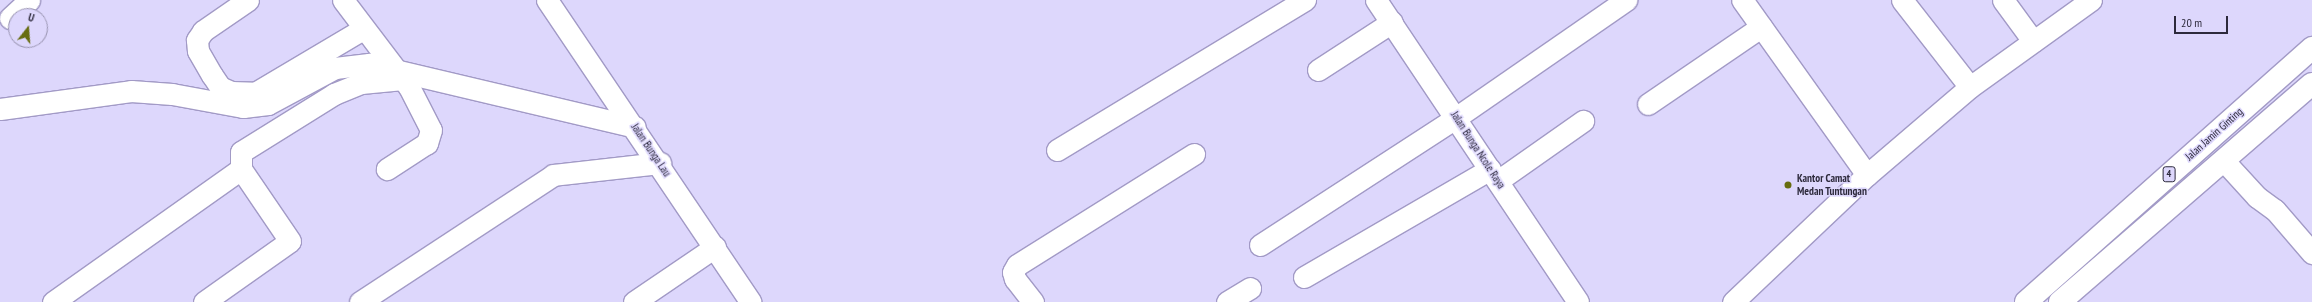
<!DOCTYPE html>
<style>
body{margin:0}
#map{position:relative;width:2312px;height:302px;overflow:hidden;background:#ddd7fc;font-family:"PT Sans Narrow",sans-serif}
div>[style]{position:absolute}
.roads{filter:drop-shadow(1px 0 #a29ac6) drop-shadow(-1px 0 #a29ac6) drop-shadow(0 1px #a29ac6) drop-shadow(0 -1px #a29ac6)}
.minor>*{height:21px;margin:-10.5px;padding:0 10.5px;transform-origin:10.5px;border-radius:10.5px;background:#fff}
.trunk>*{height:22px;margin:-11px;padding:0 11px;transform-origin:11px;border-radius:11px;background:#fff}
.dots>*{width:11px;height:11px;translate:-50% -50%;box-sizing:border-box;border:2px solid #ddd7fc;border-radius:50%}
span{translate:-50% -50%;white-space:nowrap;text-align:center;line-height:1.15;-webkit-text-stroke:3px #ddd7fc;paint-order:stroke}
.shield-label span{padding:1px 3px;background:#ddd7fc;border:1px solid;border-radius:3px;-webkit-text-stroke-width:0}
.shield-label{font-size:10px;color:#2d2a3c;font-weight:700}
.street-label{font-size:11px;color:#2d2a3c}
.poi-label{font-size:11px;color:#2d2a3c;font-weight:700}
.left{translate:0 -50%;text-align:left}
.north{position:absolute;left:8px;top:8px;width:40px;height:40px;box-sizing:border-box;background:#ddd7fc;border:1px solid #9792af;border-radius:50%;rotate:17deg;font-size:11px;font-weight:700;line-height:16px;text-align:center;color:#2d2a3c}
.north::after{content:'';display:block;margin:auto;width:14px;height:18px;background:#676c0f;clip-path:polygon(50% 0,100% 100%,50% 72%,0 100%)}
.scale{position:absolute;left:2174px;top:16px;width:54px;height:18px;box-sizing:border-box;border:2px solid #2d2a3c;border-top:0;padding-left:5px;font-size:12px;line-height:14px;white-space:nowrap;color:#2d2a3c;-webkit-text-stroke:3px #ddd7fc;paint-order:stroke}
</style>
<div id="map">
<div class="roads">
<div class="minor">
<i style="left:248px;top:0;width:55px;rotate:145.4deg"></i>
<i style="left:203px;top:31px;width:11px;rotate:124deg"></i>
<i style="left:197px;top:40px;width:11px;rotate:85deg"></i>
<i style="left:198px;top:51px;width:28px;rotate:60deg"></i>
<i style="left:212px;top:75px;width:14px;rotate:56deg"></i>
<i style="left:220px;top:87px;width:12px;rotate:24deg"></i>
<i style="left:231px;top:92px;width:24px;rotate:2deg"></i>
<i style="left:255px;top:93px;width:126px;rotate:-30.7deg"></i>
<i style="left:343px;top:0;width:109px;rotate:52.8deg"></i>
<i style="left:409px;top:87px;width:48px;rotate:62.9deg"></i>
<i style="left:431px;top:130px;width:14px;rotate:107deg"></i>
<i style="left:427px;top:143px;width:48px;rotate:147deg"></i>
<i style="left:547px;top:0;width:364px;rotate:56deg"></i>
<i style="left:1376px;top:0;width:363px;rotate:56.2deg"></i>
<i style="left:1902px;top:0;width:110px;rotate:52deg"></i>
<i style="left:2003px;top:0;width:51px;rotate:53.8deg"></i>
<i style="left:10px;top:18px;width:26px;rotate:-43deg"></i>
<i style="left:1318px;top:70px;width:88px;rotate:-33deg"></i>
<i style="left:1648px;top:104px;width:137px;rotate:-34.3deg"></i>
<i style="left:0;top:109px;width:132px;rotate:-7.8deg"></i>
<i style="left:131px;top:91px;width:41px;rotate:4.2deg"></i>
<i style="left:172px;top:94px;width:72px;rotate:10.4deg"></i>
<i style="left:243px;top:107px;width:25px;rotate:-7deg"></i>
<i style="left:268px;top:104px;width:76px;rotate:-28.2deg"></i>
<i style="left:335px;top:68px;width:34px;rotate:-7deg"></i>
<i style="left:369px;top:64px;width:273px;rotate:13.3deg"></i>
<i style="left:1057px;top:150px;width:290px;rotate:-31.2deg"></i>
<i style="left:2224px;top:161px;width:49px;rotate:47.5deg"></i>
<i style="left:2257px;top:197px;width:22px;rotate:36deg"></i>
<i style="left:2275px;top:210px;width:57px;rotate:49.3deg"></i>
<i style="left:1867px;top:175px;width:135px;rotate:-40.5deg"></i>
<i style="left:1970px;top:87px;width:149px;rotate:-35.7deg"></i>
<i style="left:1499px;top:180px;width:103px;rotate:-35.1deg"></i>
<i style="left:1260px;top:245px;width:235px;rotate:-33deg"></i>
<i style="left:1457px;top:117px;width:206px;rotate:-34.7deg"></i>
<i style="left:1304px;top:277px;width:215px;rotate:-30.1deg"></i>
<i style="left:53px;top:302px;width:230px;rotate:-35.3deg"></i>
<i style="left:204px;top:302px;width:105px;rotate:-35.3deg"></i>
<i style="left:290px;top:241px;width:87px;rotate:-124.2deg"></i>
<i style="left:241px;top:169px;width:17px;rotate:-90deg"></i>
<i style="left:241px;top:152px;width:110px;rotate:-31.9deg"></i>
<i style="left:334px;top:94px;width:29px;rotate:-22deg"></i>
<i style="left:361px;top:83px;width:42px;rotate:-5.4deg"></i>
<i style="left:360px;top:302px;width:231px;rotate:-33.3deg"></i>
<i style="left:553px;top:175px;width:108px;rotate:-6.4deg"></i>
<i style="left:634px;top:302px;width:98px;rotate:-34.2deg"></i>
<i style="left:1033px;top:302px;width:29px;rotate:-128deg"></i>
<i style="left:1015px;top:279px;width:7px;rotate:-106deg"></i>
<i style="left:1013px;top:272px;width:8px;rotate:-60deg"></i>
<i style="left:1017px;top:265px;width:209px;rotate:-32.1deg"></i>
<i style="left:1227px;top:302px;width:27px;rotate:-31deg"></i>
<i style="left:1733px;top:302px;width:185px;rotate:-43.5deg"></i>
<i style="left:1867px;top:175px;width:215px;rotate:-125.5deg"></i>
</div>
<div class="trunk">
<i style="left:2026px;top:302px;width:383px;rotate:-41.6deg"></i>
<i style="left:2060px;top:302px;width:333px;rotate:-40.9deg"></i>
</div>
</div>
<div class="dots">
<i style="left:1788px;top:185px;background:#676c0f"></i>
</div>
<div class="shield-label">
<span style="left:2169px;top:174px">4</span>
</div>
<div class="street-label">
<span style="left:2214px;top:134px;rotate:-42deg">Jalan Jamin Ginting</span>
<span style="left:651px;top:150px;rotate:56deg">Jalan Bunga Lau</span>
<span style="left:1478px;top:150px;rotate:57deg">Jalan Bunga Ncole Raya</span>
</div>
<div class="poi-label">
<span class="left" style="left:1797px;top:185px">Kantor Camat<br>Medan Tuntungan</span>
</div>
<div class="north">U</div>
<div class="scale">20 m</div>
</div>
